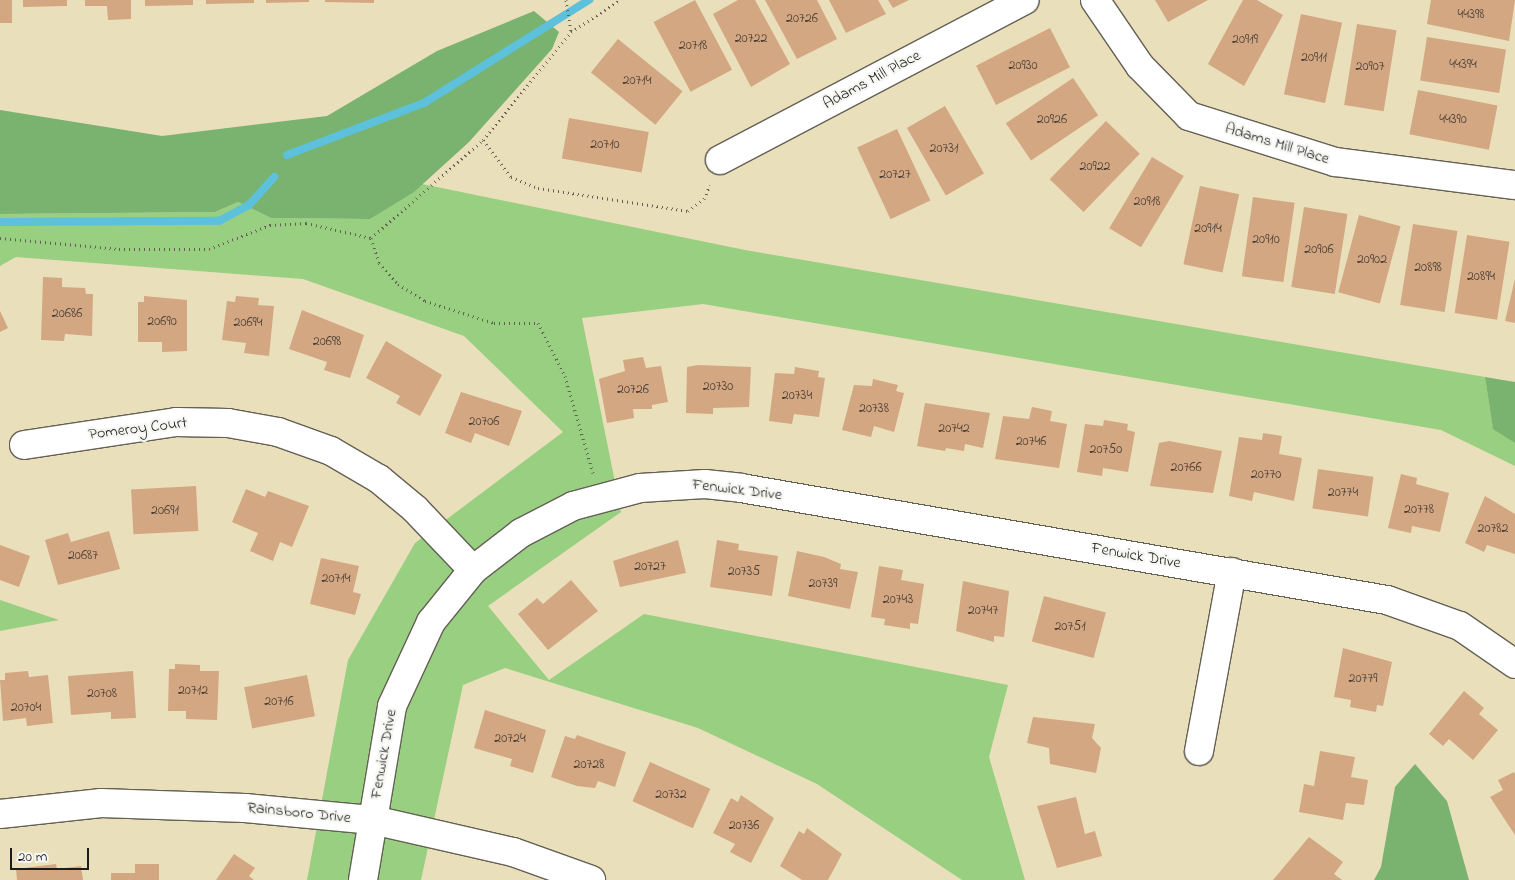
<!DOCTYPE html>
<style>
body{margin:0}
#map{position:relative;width:1515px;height:880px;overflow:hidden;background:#eadfbb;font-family:"Indie Flower",sans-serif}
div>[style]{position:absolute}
.green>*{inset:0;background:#98cf81}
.forest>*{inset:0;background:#7ab26f}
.stream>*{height:8px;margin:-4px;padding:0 4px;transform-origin:4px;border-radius:4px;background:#5dc1db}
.building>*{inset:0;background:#d3a782;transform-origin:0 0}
.path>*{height:3px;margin-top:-1.5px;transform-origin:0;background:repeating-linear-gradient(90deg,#646054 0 1px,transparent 0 5px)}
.roads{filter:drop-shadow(1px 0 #646054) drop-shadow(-1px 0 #646054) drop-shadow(0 1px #646054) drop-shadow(0 -1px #646054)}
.street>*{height:28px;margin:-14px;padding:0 14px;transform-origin:14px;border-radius:14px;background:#fff}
span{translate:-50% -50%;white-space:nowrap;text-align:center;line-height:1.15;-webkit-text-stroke:4.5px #f6f6f2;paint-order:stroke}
.number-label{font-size:14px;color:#4a3f36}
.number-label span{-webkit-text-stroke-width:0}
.street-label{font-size:16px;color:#1c1c1c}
.scale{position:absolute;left:10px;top:848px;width:79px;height:22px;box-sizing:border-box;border:2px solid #1c1c1c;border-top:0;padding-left:6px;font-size:15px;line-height:18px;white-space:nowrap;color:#1c1c1c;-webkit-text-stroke:4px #f6f6f2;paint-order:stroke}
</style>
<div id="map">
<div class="green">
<i style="clip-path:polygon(422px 184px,745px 250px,1485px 377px,1493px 428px,1515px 443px,1515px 466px,1441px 430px,703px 304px,582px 318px,621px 512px,488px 606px,549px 680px,644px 614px,1008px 685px,989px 757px,1025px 880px,962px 880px,817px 784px,698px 728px,505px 668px,463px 685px,421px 880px,307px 880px,348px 660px,415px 543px,563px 432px,464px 336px,303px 279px,16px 257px,0 266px,0 214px,215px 212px,238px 202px,271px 218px,370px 219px)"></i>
<i style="clip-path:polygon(0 600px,59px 620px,0 631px)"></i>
</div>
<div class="forest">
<i style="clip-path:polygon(534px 11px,559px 32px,552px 49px,469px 142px,414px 192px,370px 219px,271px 218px,238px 202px,215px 212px,0 214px,0 110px,162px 136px,327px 116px,437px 51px)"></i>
<i style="clip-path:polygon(1485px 377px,1515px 382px,1515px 443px,1493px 429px)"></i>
<i style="clip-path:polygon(1415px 764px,1447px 801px,1469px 880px,1374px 880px,1381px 867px,1395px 787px)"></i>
</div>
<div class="stream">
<i style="left:287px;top:155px;width:147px;rotate:-20.8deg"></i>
<i style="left:424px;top:103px;width:195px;rotate:-32deg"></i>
<i style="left:0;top:222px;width:219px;rotate:-0.3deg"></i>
<i style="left:219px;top:221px;width:34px;rotate:-28deg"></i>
<i style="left:249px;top:205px;width:38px;rotate:-48deg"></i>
</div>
<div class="building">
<i style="left:0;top:0;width:12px;height:23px"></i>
<i style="clip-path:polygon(23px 0,67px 0,67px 6px,23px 7px)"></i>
<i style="clip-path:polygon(85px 0,131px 0,131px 19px,108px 20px,107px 6px,85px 6px)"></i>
<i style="clip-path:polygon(145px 0,193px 0,193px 5px,145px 6px)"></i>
<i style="clip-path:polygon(206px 0,254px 0,254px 3px,206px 4px)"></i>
<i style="clip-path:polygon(266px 0,309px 0,309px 2px,266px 3px)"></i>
<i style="clip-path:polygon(325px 0,374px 0,374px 3px,325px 2px)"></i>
<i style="left:695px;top:0;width:79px;height:47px;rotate:62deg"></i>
<i style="clip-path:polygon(738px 0,755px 0,790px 64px,751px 87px,713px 14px)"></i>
<i style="clip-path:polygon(765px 0,817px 0,837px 39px,797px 59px)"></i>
<i style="clip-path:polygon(829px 0,878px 0,886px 14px,846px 33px)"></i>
<i style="clip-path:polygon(888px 0,909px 0,893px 8px)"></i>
<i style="clip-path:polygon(1155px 0,1208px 0,1168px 22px)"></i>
<i style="clip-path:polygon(1243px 0,1257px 0,1283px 15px,1244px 86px,1208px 64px)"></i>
<i style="clip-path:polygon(1431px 0,1515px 0,1509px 41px,1427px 24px)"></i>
<i style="left:1301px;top:14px;width:42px;height:82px;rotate:12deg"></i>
<i style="left:1357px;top:24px;width:40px;height:82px;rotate:9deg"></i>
<i style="left:1050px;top:28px;width:44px;height:83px;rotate:63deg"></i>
<i style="left:1427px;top:37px;width:80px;height:44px;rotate:9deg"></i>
<i style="left:618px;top:39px;width:83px;height:43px;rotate:39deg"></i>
<i style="left:1073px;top:78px;width:45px;height:81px;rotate:56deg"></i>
<i style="left:1418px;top:90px;width:81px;height:45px;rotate:11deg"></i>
<i style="left:945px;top:106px;width:78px;height:44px;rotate:60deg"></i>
<i style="left:569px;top:118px;width:81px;height:41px;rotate:10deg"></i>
<i style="left:1106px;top:121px;width:47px;height:81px;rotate:44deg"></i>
<i style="left:897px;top:129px;width:79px;height:44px;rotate:65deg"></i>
<i style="left:1152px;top:157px;width:37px;height:83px;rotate:31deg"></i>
<i style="left:1200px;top:186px;width:40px;height:80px;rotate:12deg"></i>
<i style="left:1253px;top:197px;width:42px;height:80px;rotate:8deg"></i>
<i style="left:1304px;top:207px;width:44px;height:81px;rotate:9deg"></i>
<i style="left:1359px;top:215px;width:43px;height:80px;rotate:15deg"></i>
<i style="left:1413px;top:224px;width:45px;height:82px;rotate:9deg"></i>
<i style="left:1467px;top:235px;width:43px;height:79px;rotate:9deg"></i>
<i style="clip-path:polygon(43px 277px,62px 278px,62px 287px,85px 288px,86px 294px,93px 294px,92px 336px,65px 334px,64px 341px,41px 340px)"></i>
<i style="clip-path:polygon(1515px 279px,1515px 323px,1505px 321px)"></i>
<i style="clip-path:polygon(144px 296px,187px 300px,187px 351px,162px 352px,162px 342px,138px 342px,138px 302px,144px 302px)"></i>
<i style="clip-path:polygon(236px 296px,259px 298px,258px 305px,274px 306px,269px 356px,244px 353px,246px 343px,222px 340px,227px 301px,235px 302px)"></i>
<i style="clip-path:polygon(302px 310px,364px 335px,350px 378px,324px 370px,327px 362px,289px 349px)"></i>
<i style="clip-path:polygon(0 311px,8px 328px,0 332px)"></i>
<i style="clip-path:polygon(386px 341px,442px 375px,420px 416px,396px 403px,400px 396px,366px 378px)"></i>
<i style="clip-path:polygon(643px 357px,646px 368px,661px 366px,668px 402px,652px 405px,652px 409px,633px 409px,634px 418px,607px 423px,599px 379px,625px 371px,623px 360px)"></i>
<i style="clip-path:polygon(698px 365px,751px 367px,749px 407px,713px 408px,713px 414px,686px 413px,687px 367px)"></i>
<i style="clip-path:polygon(795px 367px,819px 371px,818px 377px,825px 378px,819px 417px,794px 414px,792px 424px,769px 421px,775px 373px,794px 374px)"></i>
<i style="clip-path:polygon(873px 379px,898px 385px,896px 391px,904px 393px,894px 432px,874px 426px,871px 437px,842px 430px,854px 385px,872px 386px)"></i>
<i style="clip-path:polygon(461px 392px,522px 411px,509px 446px,475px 433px,471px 443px,445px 433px)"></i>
<i style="clip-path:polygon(925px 403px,990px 413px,983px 448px,965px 444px,964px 451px,946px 448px,945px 451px,917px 446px)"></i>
<i style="clip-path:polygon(1032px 407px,1052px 411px,1050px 421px,1067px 424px,1059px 468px,995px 459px,1003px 416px,1029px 419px)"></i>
<i style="clip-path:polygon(1104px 420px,1128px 424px,1127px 430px,1135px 432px,1128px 472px,1103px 468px,1102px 476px,1077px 472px,1085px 424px,1103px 426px)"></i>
<i style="clip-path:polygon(1263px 433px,1282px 436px,1279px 454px,1302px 458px,1294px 501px,1254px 492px,1252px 501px,1229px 496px,1239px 437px,1262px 440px)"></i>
<i style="clip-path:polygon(1169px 441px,1222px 451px,1213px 493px,1150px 486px,1159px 443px)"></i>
<i style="left:1318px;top:469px;width:56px;height:40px;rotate:8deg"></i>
<i style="clip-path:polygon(1401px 474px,1417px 478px,1416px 484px,1449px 493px,1440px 532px,1412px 526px,1411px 533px,1388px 528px)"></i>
<i style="left:196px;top:486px;width:45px;height:65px;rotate:87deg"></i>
<i style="clip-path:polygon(246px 489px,265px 497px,268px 491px,309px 506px,292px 547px,280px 542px,273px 561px,250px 551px,258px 533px,232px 522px)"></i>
<i style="clip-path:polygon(1485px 496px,1515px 514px,1515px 554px,1487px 545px,1484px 552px,1465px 543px)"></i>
<i style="clip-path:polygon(109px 531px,120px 569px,58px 585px,45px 540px,68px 533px,71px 542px)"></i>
<i style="clip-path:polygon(678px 540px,686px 573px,620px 587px,613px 561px)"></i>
<i style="clip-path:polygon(717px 540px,739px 544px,738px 550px,778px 556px,772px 596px,710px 587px)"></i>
<i style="clip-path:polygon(0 545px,30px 556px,19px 587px,0 580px)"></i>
<i style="clip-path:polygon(797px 551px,824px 557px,841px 564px,840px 569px,858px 572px,850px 609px,788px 596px)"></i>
<i style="clip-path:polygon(321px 558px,359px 566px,353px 592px,361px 594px,355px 615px,310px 604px)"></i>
<i style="clip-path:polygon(879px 566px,903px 570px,901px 580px,924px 584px,918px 624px,910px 623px,910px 629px,884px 625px,885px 619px,871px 617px)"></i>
<i style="clip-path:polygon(571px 580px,598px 611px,548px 650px,518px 614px,537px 598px,543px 604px)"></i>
<i style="clip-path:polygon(963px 581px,1009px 591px,1004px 637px,994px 636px,994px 642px,956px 631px)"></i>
<i style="left:1044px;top:596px;width:64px;height:47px;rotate:15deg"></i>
<i style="clip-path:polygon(1343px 648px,1392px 662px,1383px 706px,1377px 705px,1376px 712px,1350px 707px,1351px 700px,1334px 697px)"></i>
<i style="clip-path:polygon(175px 664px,200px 665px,200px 671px,219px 671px,217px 720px,186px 719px,186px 711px,168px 711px,169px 669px,175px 669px)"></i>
<i style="clip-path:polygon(28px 671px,29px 677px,48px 675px,53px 723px,27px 726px,26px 718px,3px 721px,0 680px,5px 680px,5px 673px)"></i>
<i style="clip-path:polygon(133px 671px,136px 718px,111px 719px,111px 712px,71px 715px,68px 676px)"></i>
<i style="left:307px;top:675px;width:42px;height:64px;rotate:79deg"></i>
<i style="clip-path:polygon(1464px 691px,1484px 708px,1479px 714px,1498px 730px,1473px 760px,1449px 739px,1443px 746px,1429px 734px)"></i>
<i style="clip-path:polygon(485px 710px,546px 730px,533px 773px,510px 766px,512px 759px,474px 748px)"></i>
<i style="clip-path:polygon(1033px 717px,1095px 724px,1092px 738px,1101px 748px,1096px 773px,1050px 764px,1049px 748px,1027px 743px)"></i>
<i style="clip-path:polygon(577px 735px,626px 752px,615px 787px,598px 781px,595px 788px,577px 786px,551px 777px,565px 736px,575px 739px)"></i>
<i style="clip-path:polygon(1320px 751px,1355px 757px,1351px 777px,1368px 780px,1364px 805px,1346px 803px,1343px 820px,1299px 812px,1304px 784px,1314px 786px)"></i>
<i style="left:650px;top:762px;width:66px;height:43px;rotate:24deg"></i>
<i style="clip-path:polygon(1514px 772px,1515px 774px,1515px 835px,1490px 797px,1503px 790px,1498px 780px)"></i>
<i style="clip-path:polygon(741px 795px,774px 818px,751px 863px,730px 852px,735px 844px,713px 833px,731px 798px,738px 802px)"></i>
<i style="clip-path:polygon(1076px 797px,1085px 834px,1095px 831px,1102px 856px,1057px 868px,1037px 806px)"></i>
<i style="clip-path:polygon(807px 828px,842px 854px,828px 880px,802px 880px,780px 866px,799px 831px,804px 834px)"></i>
<i style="clip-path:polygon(1309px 837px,1343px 862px,1334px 874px,1342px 880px,1273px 880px)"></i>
<i style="clip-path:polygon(234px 854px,255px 868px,249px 876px,254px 880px,216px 880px)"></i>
<i style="clip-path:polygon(56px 864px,57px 869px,81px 866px,83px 880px,17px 880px,16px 869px)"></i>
<i style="clip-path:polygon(135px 864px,159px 864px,159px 880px,111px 880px,111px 873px,135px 873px)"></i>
</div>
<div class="path">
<i style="left:566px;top:0;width:32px;rotate:81deg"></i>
<i style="left:483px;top:140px;width:46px;rotate:52.9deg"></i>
<i style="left:511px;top:177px;width:29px;rotate:22deg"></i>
<i style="left:538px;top:188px;width:152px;rotate:8.7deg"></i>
<i style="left:688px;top:211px;width:20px;rotate:-37deg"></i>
<i style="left:704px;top:199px;width:15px;rotate:-67deg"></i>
<i style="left:0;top:238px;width:120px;rotate:5.3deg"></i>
<i style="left:119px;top:249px;width:90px"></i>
<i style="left:209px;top:249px;width:66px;rotate:-21.5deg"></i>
<i style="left:270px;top:225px;width:36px;rotate:-3deg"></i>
<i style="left:306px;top:223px;width:67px;rotate:13deg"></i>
<i style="left:371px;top:238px;width:26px;rotate:72deg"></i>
<i style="left:379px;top:263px;width:28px;rotate:48deg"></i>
<i style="left:398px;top:284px;width:32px;rotate:32deg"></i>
<i style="left:425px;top:301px;width:72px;rotate:17.7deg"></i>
<i style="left:494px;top:323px;width:44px"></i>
<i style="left:538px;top:323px;width:59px;rotate:63deg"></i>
<i style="left:565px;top:376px;width:101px;rotate:73.9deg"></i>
<i style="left:371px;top:238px;width:149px;rotate:-41.2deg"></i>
<i style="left:483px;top:140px;width:139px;rotate:-50.8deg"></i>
<i style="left:571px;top:32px;width:59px;rotate:-33.1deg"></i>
</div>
<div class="roads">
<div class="street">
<i style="left:1095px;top:0;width:80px;rotate:55.7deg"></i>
<i style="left:1140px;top:66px;width:70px;rotate:45.6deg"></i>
<i style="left:1189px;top:116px;width:153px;rotate:17.5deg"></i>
<i style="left:1335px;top:162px;width:181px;rotate:7.3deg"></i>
<i style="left:720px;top:160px;width:344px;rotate:-27.7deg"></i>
<i style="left:24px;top:445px;width:154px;rotate:-8.6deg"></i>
<i style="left:176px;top:422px;width:52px;rotate:1.1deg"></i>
<i style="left:228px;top:423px;width:51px;rotate:10.2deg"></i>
<i style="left:278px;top:432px;width:56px;rotate:19.7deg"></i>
<i style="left:331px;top:451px;width:56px;rotate:30.3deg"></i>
<i style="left:379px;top:479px;width:47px;rotate:39.8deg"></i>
<i style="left:415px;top:509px;width:84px;rotate:46.4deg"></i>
<i style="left:1199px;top:751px;width:182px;rotate:-79.6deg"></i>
<i style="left:0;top:814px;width:102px;rotate:-6.2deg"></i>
<i style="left:101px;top:803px;width:144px;rotate:2deg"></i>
<i style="left:245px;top:808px;width:129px;rotate:5.4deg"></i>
<i style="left:373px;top:820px;width:144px;rotate:12.9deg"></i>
<i style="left:513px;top:852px;width:83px;rotate:19.7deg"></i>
<i style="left:363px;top:880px;width:176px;rotate:-80.5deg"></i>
<i style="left:392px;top:706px;width:93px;rotate:-65.1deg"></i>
<i style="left:431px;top:622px;width:67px;rotate:-51.1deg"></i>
<i style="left:473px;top:570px;width:61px;rotate:-37.6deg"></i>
<i style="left:521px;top:533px;width:59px;rotate:-27.4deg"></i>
<i style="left:573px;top:506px;width:69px;rotate:-15deg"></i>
<i style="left:640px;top:488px;width:65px;rotate:-3.5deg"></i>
<i style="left:705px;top:484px;width:36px;rotate:6deg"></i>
<i style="left:741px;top:488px;width:656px;rotate:9.84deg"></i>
<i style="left:1387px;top:600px;width:77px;rotate:19.6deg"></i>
<i style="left:1460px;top:626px;width:67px;rotate:34.6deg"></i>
</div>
</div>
<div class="number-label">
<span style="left:1471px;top:15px">44398</span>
<span style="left:802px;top:19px">20726</span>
<span style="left:751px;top:39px">20722</span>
<span style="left:1245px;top:40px">20919</span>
<span style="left:693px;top:46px">20718</span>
<span style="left:1314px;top:58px">20911</span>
<span style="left:1463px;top:65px">44394</span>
<span style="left:1023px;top:66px">20930</span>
<span style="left:1370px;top:67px">20907</span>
<span style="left:637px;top:81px">20714</span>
<span style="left:1052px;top:120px">20926</span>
<span style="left:1453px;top:120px">44390</span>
<span style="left:605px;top:145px">20710</span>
<span style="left:944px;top:149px">20731</span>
<span style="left:1095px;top:167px">20922</span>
<span style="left:895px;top:175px">20727</span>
<span style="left:1147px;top:202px">20918</span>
<span style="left:1208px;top:229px">20914</span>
<span style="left:1266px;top:240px">20910</span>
<span style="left:1319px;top:250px">20906</span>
<span style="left:1372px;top:260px">20902</span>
<span style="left:1428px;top:268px">20898</span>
<span style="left:1481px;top:277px">20894</span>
<span style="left:67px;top:314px">20686</span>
<span style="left:162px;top:322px">20690</span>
<span style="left:248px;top:323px">20694</span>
<span style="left:327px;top:342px">20698</span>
<span style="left:718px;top:387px">20730</span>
<span style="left:633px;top:390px">20726</span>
<span style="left:797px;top:396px">20734</span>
<span style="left:874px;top:409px">20738</span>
<span style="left:484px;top:422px">20706</span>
<span style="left:954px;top:429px">20742</span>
<span style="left:1031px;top:442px">20746</span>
<span style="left:1106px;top:450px">20750</span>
<span style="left:1186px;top:468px">20766</span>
<span style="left:1266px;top:475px">20770</span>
<span style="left:1343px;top:493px">20774</span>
<span style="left:1419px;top:510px">20778</span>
<span style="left:165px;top:511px">20691</span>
<span style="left:1493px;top:529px">20782</span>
<span style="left:83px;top:556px">20687</span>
<span style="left:650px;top:567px">20727</span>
<span style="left:744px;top:572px">20735</span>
<span style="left:336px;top:579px">20714</span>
<span style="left:823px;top:584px">20739</span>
<span style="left:898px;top:600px">20743</span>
<span style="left:983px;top:611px">20747</span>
<span style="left:1070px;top:627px">20751</span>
<span style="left:1363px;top:679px">20779</span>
<span style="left:193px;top:691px">20712</span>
<span style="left:102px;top:694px">20708</span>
<span style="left:279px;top:702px">20716</span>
<span style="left:26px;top:708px">20704</span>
<span style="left:510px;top:739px">20724</span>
<span style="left:589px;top:765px">20728</span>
<span style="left:671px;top:795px">20732</span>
<span style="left:744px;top:826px">20736</span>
</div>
<div class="street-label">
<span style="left:872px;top:80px;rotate:-28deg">Adams Mill Place</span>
<span style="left:1277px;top:144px;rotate:17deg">Adams Mill Place</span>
<span style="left:138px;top:429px;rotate:-7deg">Pomeroy Court</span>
<span style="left:737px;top:490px;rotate:7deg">Fenwick Drive</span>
<span style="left:1136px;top:556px;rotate:10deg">Fenwick Drive</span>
<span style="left:384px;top:754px;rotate:-80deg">Fenwick Drive</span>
<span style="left:299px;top:813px;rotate:6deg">Rainsboro Drive</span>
</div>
<div class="scale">20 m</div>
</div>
